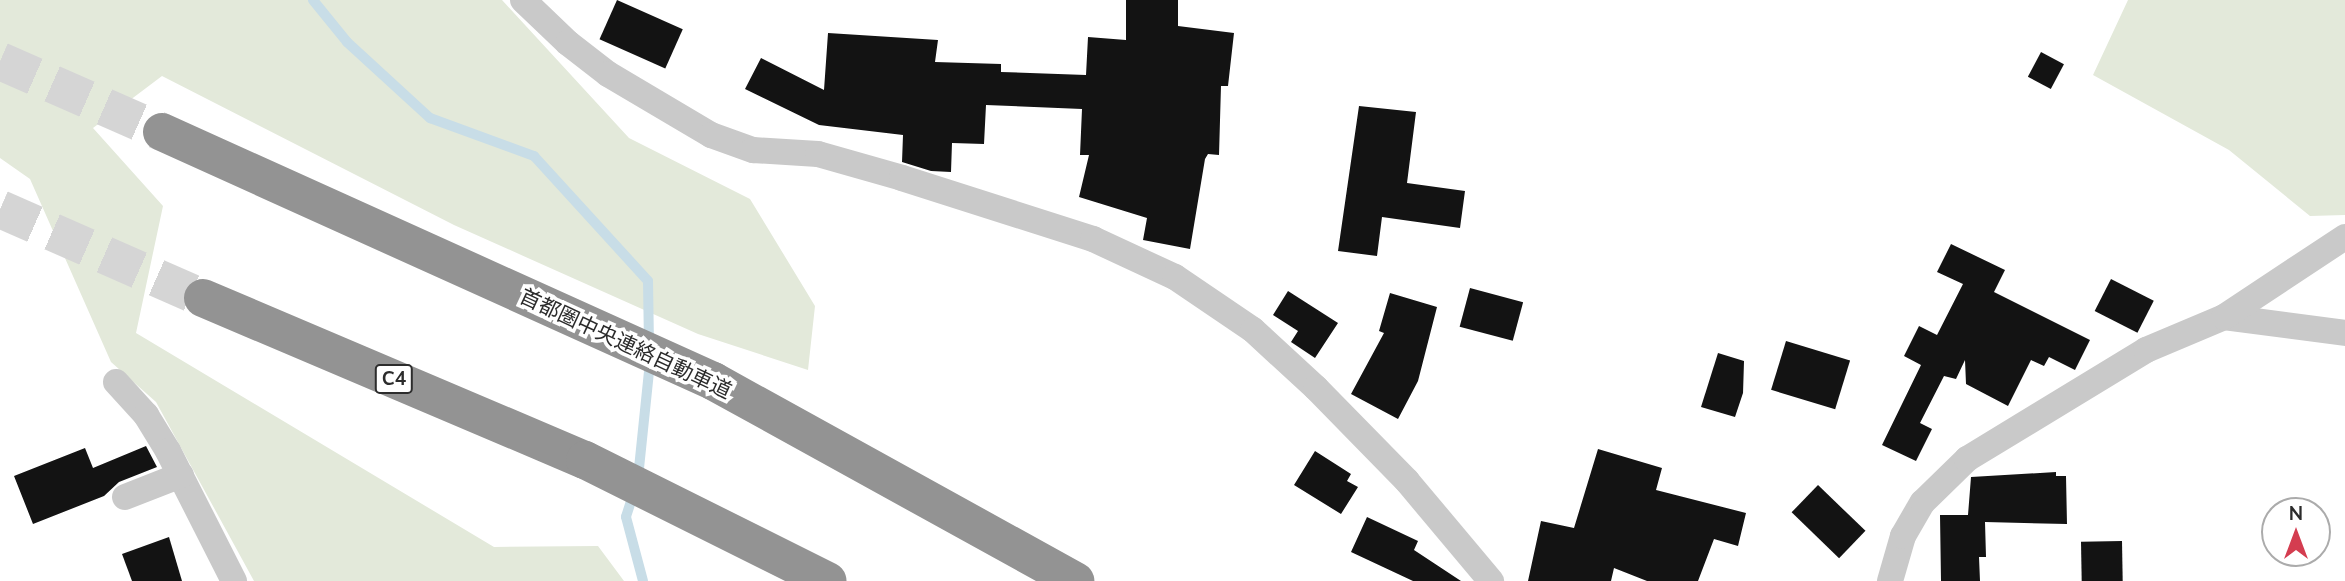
<!DOCTYPE html>
<meta charset="utf-8">
<style>
body{margin:0}
#map{position:relative;width:2345px;height:581px;overflow:hidden;background:#fff;font-family:Mulish,"Noto Sans JP",sans-serif}
div>[style]{position:absolute}
.green>*{inset:0;background:#e3e9da}
.stream>*{height:10px;margin:-5px;padding:0 5px;transform-origin:5px;border-radius:5px;background:#c8dde7}
.building>*{inset:0;background:#131313;transform-origin:0 0}
.highway-tunnel>*{height:38px;margin-top:-19px;transform-origin:0;background:repeating-linear-gradient(90deg,#d5d5d5 0 38px,transparent 0 57px)}
.street>*{height:26px;margin:-13px;padding:0 13px;transform-origin:13px;border-radius:13px;background:#c9c9c9}
.highway>*{height:38px;margin:-19px;padding:0 19px;transform-origin:19px;border-radius:19px;background:#939393}
span{translate:-50% -50%;white-space:nowrap;text-align:center;line-height:1.15;-webkit-text-stroke:7px #fff;paint-order:stroke}
.shield-label span{padding:2px 5px;background:#fff;border:2px solid;border-radius:5px;-webkit-text-stroke-width:0}
.shield-label{font-size:19px;color:#2c2c2c;font-weight:700}
.street-label{font-size:21px;color:#2c2c2c}
.north{position:absolute;left:2261px;top:497px;width:70px;height:70px;box-sizing:border-box;background:#fff;border:2px solid #ababab;border-radius:50%;rotate:0deg;font-size:19px;font-weight:700;line-height:28px;text-align:center;color:#2c2c2c}
.north::after{content:'';display:block;margin:auto;width:24px;height:32px;background:#d43d50;clip-path:polygon(50% 0,100% 100%,50% 72%,0 100%)}
</style>
<div id="map">
<div class="green">
<i style="clip-path:polygon(0 0,502px 0,629px 138px,750px 199px,815px 306px,808px 370px,698px 334px,454px 225px,162px 76px,93px 128px,163px 206px,136px 333px,494px 547px,598px 546px,624px 581px,254px 581px,156px 402px,111px 362px,30px 179px,0 158px)"></i>
<i style="clip-path:polygon(2128px 0,2345px 0,2345px 215px,2310px 216px,2229px 150px,2093px 75px)"></i>
</div>
<div class="stream">
<i style="left:313px;top:0;width:54px;rotate:51deg"></i>
<i style="left:347px;top:42px;width:113px;rotate:42.5deg"></i>
<i style="left:430px;top:118px;width:111px;rotate:20.1deg"></i>
<i style="left:534px;top:156px;width:169px;rotate:47.6deg"></i>
<i style="left:648px;top:281px;width:61px;rotate:89.1deg"></i>
<i style="left:638px;top:478px;width:118px;rotate:-84.1deg"></i>
<i style="left:634px;top:492px;width:26px;rotate:108deg"></i>
<i style="left:626px;top:517px;width:66px;rotate:75.1deg"></i>
</div>
<div class="building">
<i style="left:617px;top:0;width:72px;height:43px;rotate:24deg"></i>
<i style="clip-path:polygon(1126px 0,1178px 0,1178px 26px,1234px 33px,1228px 86px,1221px 86px,1219px 155px,1208px 154px,1205px 159px,1190px 249px,1143px 240px,1147px 218px,1079px 197px,1089px 155px,1080px 155px,1082px 109px,986px 105px,984px 144px,952px 143px,951px 172px,931px 171px,902px 162px,903px 135px,819px 125px,745px 89px,761px 58px,824px 90px,828px 33px,938px 40px,935px 62px,1001px 64px,1001px 72px,1086px 75px,1088px 37px,1126px 40px)"></i>
<i style="left:2041px;top:52px;width:26px;height:28px;rotate:28deg"></i>
<i style="clip-path:polygon(1359px 106px,1416px 112px,1407px 183px,1465px 191px,1460px 228px,1382px 217px,1377px 256px,1338px 251px)"></i>
<i style="clip-path:polygon(1951px 244px,2005px 270px,1994px 292px,2090px 340px,2075px 370px,2049px 357px,2044px 366px,2031px 360px,2008px 406px,1966px 384px,1965px 360px,1956px 379px,1944px 376px,1920px 423px,1932px 429px,1916px 461px,1882px 445px,1921px 365px,1904px 356px,1919px 326px,1937px 335px,1963px 284px,1937px 272px)"></i>
<i style="left:2111px;top:279px;width:48px;height:36px;rotate:27deg"></i>
<i style="left:1470px;top:288px;width:55px;height:40px;rotate:15deg"></i>
<i style="clip-path:polygon(1288px 291px,1338px 323px,1315px 358px,1291px 342px,1298px 331px,1273px 315px)"></i>
<i style="clip-path:polygon(1390px 293px,1437px 307px,1418px 381px,1398px 419px,1351px 394px,1384px 333px,1379px 331px)"></i>
<i style="left:1786px;top:341px;width:67px;height:51px;rotate:17deg"></i>
<i style="clip-path:polygon(1718px 353px,1744px 361px,1743px 393px,1735px 417px,1701px 407px)"></i>
<i style="clip-path:polygon(146px 446px,157px 467px,119px 482px,104px 496px,33px 524px,14px 476px,85px 448px,93px 468px)"></i>
<i style="clip-path:polygon(1598px 449px,1662px 468px,1656px 490px,1746px 513px,1738px 546px,1714px 539px,1698px 581px,1647px 581px,1614px 568px,1611px 581px,1528px 581px,1541px 521px,1574px 528px)"></i>
<i style="clip-path:polygon(1315px 451px,1351px 474px,1347px 481px,1358px 487px,1341px 514px,1294px 485px)"></i>
<i style="clip-path:polygon(2056px 472px,2056px 476px,2066px 476px,2067px 524px,1985px 522px,1986px 557px,1979px 557px,1980px 581px,1941px 581px,1940px 515px,1968px 515px,1971px 477px)"></i>
<i style="left:1818px;top:485px;width:66px;height:38px;rotate:44deg"></i>
<i style="clip-path:polygon(1367px 517px,1418px 541px,1414px 550px,1461px 581px,1413px 581px,1351px 552px)"></i>
<i style="clip-path:polygon(169px 537px,182px 581px,132px 581px,122px 554px)"></i>
<i style="left:2122px;top:541px;width:40px;height:41px;rotate:89deg"></i>
</div>
<div class="highway-tunnel">
<i style="left:0;top:61px;width:177px;rotate:23.7deg"></i>
<i style="left:0;top:209px;width:222px;rotate:23.7deg"></i>
</div>
<div class="street">
<i style="left:523px;top:0;width:62px;rotate:43.7deg"></i>
<i style="left:568px;top:43px;width:51px;rotate:37.8deg"></i>
<i style="left:608px;top:74px;width:120px;rotate:30.6deg"></i>
<i style="left:711px;top:135px;width:45px;rotate:19.7deg"></i>
<i style="left:753px;top:150px;width:65px;rotate:3.5deg"></i>
<i style="left:818px;top:154px;width:87px;rotate:15.9deg"></i>
<i style="left:902px;top:178px;width:201px;rotate:17.7deg"></i>
<i style="left:1093px;top:239px;width:90px;rotate:24.9deg"></i>
<i style="left:1175px;top:277px;width:94px;rotate:34.2deg"></i>
<i style="left:1253px;top:330px;width:86px;rotate:42.6deg"></i>
<i style="left:1316px;top:388px;width:130px;rotate:45.6deg"></i>
<i style="left:1407px;top:481px;width:131px;rotate:50deg"></i>
<i style="left:2224px;top:317px;width:122px;rotate:7.5deg"></i>
<i style="left:116px;top:382px;width:45px;rotate:47.7deg"></i>
<i style="left:146px;top:415px;width:42px;rotate:58.6deg"></i>
<i style="left:168px;top:451px;width:146px;rotate:63.1deg"></i>
<i style="left:125px;top:497px;width:60px;rotate:-21.4deg"></i>
<i style="left:1890px;top:581px;width:47px;rotate:-73.9deg"></i>
<i style="left:1903px;top:536px;width:39px;rotate:-60deg"></i>
<i style="left:1923px;top:502px;width:62px;rotate:-44.3deg"></i>
<i style="left:1967px;top:459px;width:210px;rotate:-31.3deg"></i>
<i style="left:2146px;top:350px;width:85px;rotate:-22.9deg"></i>
<i style="left:2224px;top:317px;width:145px;rotate:-33.5deg"></i>
</div>
<div class="highway">
<i style="left:162px;top:132px;width:605px;rotate:24.32deg"></i>
<i style="left:713px;top:381px;width:414px;rotate:28.9deg"></i>
<i style="left:203px;top:298px;width:415px;rotate:23deg"></i>
<i style="left:585px;top:460px;width:271px;rotate:26.5deg"></i>
</div>
<div class="shield-label">
<span style="left:394px;top:379px">C4</span>
</div>
<div class="street-label">
<span style="left:626px;top:343px;rotate:25deg">首都圏中央連絡自動車道</span>
</div>
<div class="north">N</div>
</div>
